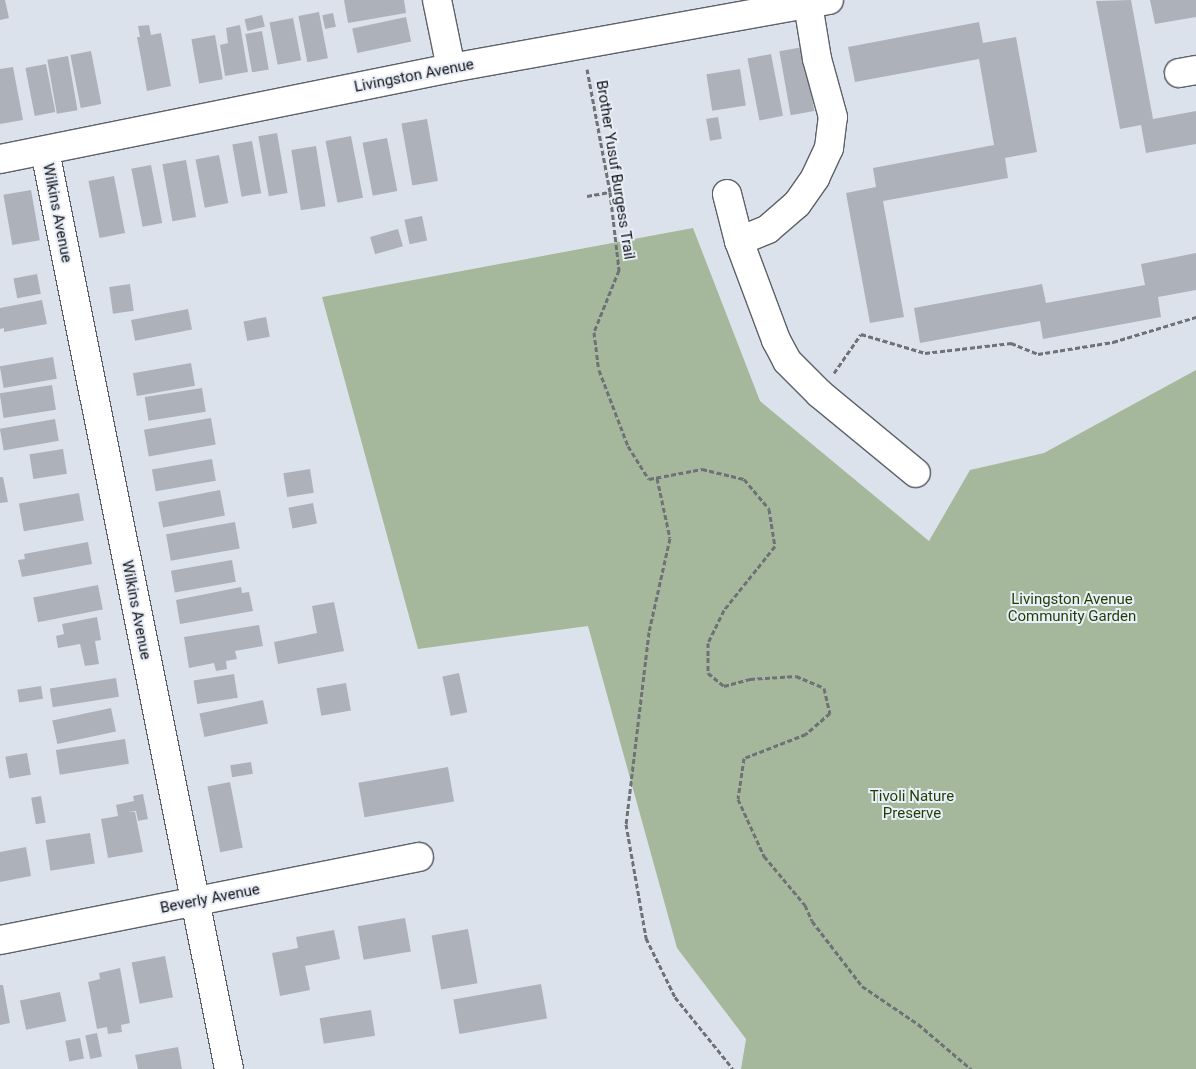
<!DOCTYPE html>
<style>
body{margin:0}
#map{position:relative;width:1196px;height:1069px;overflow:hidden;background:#dce2eb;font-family:Roboto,sans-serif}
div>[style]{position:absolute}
.green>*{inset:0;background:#a6b89c}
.building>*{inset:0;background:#adb2ba;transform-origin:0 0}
.path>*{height:3px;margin-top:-1.5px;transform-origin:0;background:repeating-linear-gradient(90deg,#6e7277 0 5px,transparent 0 7.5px)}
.roads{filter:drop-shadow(1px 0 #5c6169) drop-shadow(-1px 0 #5c6169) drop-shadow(0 1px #5c6169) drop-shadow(0 -1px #5c6169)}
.minor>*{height:28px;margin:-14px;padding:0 14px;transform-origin:14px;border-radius:14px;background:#fff}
span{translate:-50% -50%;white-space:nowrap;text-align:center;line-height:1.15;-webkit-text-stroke:4px #e9eff8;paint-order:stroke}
.street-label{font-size:15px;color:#121417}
.park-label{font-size:15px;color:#1f3e01}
</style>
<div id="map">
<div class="green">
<i style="clip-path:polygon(693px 228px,760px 401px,929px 541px,970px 470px,1044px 453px,1196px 370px,1196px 1069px,741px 1069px,746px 1039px,677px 948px,588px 626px,418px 649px,322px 297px)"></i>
</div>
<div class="building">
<i style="clip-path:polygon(0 0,5px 0,9px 18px,0 20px)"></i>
<i style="clip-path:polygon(344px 0,404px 0,406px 13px,348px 23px)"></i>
<i style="clip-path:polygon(1131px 0,1153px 119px,1196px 111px,1196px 144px,1146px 153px,1141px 125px,1120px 129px,1096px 1px)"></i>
<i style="clip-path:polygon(1150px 0,1196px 0,1196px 17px,1155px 24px)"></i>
<i style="left:319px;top:12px;width:47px;height:21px;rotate:79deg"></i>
<i style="left:333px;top:13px;width:14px;height:11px;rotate:78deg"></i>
<i style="left:262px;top:15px;width:12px;height:18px;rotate:76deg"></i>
<i style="left:406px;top:17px;width:25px;height:55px;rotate:78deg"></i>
<i style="left:293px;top:18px;width:43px;height:24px;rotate:79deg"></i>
<i style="clip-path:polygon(979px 22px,983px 43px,1016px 37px,1037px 152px,1005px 158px,1008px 178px,883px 201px,904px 317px,870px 323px,846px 193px,876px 187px,873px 168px,994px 145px,979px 59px,855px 82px,848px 47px)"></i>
<i style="clip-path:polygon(149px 25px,151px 35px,161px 33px,171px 86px,147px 91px,137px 37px,140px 37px,138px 26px)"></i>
<i style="clip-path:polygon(240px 25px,248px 72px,225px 76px,220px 45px,228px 43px,226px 28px)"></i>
<i style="left:262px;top:31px;width:39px;height:17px;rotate:80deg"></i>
<i style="left:215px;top:35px;width:45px;height:24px;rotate:80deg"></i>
<i style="left:803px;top:47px;width:65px;height:24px;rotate:80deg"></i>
<i style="left:91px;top:51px;width:54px;height:21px;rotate:79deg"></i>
<i style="left:771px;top:54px;width:63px;height:24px;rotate:79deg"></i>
<i style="left:68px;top:56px;width:55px;height:21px;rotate:80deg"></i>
<i style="left:46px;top:64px;width:49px;height:21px;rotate:79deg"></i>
<i style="clip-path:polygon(13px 67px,23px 120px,0 124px,0 69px)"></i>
<i style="left:740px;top:69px;width:37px;height:34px;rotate:81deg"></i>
<i style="left:718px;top:117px;width:22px;height:12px;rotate:80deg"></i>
<i style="left:427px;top:119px;width:63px;height:26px;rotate:80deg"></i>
<i style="left:277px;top:133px;width:61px;height:19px;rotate:80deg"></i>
<i style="left:351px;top:136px;width:63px;height:26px;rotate:79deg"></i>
<i style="left:387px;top:138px;width:54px;height:25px;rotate:79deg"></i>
<i style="left:252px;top:141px;width:53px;height:20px;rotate:80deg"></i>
<i style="left:316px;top:146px;width:61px;height:25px;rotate:81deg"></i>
<i style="left:219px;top:155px;width:49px;height:24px;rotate:79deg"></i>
<i style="left:186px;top:160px;width:58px;height:24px;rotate:80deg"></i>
<i style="left:151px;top:165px;width:59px;height:20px;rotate:79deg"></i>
<i style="left:114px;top:176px;width:58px;height:26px;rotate:79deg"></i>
<i style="left:31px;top:190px;width:51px;height:28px;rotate:80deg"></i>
<i style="left:422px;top:216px;width:25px;height:18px;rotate:78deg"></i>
<i style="left:398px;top:229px;width:18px;height:29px;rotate:74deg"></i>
<i style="clip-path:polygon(1196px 253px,1196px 290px,1158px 297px,1161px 317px,1043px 339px,1040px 321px,920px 343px,914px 308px,1042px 284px,1046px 303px,1145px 285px,1141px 264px)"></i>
<i style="left:37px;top:274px;width:20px;height:24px;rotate:79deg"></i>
<i style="left:130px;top:284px;width:27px;height:21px;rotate:82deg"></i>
<i style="clip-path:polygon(42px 300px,47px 324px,4px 332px,4px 328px,0 329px,0 308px)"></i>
<i style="left:188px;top:309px;width:21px;height:58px;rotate:79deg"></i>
<i style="left:266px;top:317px;width:20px;height:23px;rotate:79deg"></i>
<i style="left:53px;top:357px;width:22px;height:54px;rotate:80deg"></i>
<i style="left:191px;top:363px;width:23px;height:59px;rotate:80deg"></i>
<i style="left:52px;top:385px;width:25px;height:53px;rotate:81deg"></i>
<i style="left:202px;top:388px;width:24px;height:58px;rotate:81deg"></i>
<i style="left:211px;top:418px;width:27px;height:68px;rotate:80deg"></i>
<i style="left:55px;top:419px;width:22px;height:56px;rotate:80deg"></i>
<i style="left:63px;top:449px;width:25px;height:34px;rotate:81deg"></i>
<i style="left:212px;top:459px;width:22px;height:61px;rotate:80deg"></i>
<i style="left:310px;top:469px;width:24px;height:27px;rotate:81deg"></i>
<i style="clip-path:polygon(0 477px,3px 477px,8px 502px,0 503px)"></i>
<i style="left:220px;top:490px;width:26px;height:63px;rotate:79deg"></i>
<i style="left:79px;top:493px;width:28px;height:61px;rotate:80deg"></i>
<i style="left:313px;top:503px;width:21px;height:25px;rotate:79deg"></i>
<i style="left:235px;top:522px;width:27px;height:70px;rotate:80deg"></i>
<i style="clip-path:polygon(88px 542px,92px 564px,22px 577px,18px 560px,25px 559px,24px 554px)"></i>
<i style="left:232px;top:560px;width:22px;height:62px;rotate:80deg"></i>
<i style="left:98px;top:585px;width:25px;height:66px;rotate:79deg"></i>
<i style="clip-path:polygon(241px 587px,242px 593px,249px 592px,253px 611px,180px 624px,176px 600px)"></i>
<i style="clip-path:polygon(334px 602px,344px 651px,278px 664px,274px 642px,317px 633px,312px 606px)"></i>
<i style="clip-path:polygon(97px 617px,101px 640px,95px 641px,99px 664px,85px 666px,80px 644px,58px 648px,56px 636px,64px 634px,62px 624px)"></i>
<i style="clip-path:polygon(259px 625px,263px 646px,235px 651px,237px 659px,226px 661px,227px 669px,216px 671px,214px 663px,189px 668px,184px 637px)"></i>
<i style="left:459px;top:673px;width:40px;height:17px;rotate:78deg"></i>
<i style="left:234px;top:674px;width:24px;height:41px;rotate:81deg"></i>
<i style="left:116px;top:678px;width:19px;height:67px;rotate:81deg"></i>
<i style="left:346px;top:683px;width:28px;height:30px;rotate:80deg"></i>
<i style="left:41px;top:686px;width:13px;height:24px;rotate:81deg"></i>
<i style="left:263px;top:700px;width:24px;height:65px;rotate:78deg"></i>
<i style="left:111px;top:708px;width:24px;height:60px;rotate:78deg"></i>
<i style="left:125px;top:739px;width:25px;height:70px;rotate:81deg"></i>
<i style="left:27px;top:753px;width:22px;height:22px;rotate:80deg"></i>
<i style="left:251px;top:762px;width:12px;height:21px;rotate:81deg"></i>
<i style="left:448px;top:767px;width:35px;height:91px;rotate:80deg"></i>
<i style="left:230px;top:782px;width:67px;height:23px;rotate:79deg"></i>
<i style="clip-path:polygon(143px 794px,148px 819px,138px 821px,136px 811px,128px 812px,135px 812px,143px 852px,108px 858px,101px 819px,118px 816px,116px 805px,134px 801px,133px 796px)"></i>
<i style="left:41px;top:796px;width:27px;height:10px;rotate:80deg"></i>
<i style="left:90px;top:833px;width:31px;height:45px;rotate:81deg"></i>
<i style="clip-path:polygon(26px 847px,31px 876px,0 882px,0 852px)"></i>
<i style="left:405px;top:918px;width:34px;height:48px;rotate:80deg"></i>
<i style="left:468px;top:929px;width:55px;height:37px;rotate:80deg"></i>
<i style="clip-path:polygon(334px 930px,340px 959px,305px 966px,310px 990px,280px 996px,272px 953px,298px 948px,296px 937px)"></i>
<i style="left:165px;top:956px;width:42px;height:34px;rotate:79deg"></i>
<i style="clip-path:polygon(120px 968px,130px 1023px,121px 1025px,122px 1032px,108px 1034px,107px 1027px,97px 1029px,88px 982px,100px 979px,99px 973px)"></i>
<i style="left:541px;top:984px;width:35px;height:89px;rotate:80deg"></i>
<i style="clip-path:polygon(0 985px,3px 985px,10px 1023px,0 1025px)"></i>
<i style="left:60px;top:992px;width:30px;height:41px;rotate:78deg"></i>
<i style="left:371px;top:1010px;width:26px;height:52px;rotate:81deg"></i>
<i style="left:97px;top:1033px;width:24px;height:12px;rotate:78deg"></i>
<i style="left:80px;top:1038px;width:21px;height:15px;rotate:79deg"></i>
<i style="clip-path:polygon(178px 1047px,182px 1069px,138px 1069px,135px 1055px)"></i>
</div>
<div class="path">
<i style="left:587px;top:69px;width:125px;rotate:79.4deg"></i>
<i style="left:610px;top:192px;width:79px;rotate:83.4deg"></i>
<i style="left:619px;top:270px;width:67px;rotate:112deg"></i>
<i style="left:594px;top:332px;width:38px;rotate:83deg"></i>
<i style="left:599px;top:370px;width:81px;rotate:69.1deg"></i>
<i style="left:628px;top:446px;width:39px;rotate:58deg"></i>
<i style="left:649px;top:479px;width:54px;rotate:-10.7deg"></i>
<i style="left:702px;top:469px;width:43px;rotate:13.4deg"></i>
<i style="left:744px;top:479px;width:39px;rotate:50deg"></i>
<i style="left:769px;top:509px;width:37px;rotate:81deg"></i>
<i style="left:775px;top:546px;width:82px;rotate:128.6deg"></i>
<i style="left:724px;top:610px;width:37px;rotate:116deg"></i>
<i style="left:708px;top:643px;width:30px;rotate:90deg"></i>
<i style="left:708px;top:673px;width:21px;rotate:39deg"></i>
<i style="left:724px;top:686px;width:27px;rotate:-15deg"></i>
<i style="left:750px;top:679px;width:46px;rotate:-3.7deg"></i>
<i style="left:796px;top:676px;width:30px;rotate:23deg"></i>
<i style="left:824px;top:688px;width:26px;rotate:77deg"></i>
<i style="left:830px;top:713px;width:32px;rotate:139deg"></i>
<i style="left:806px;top:734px;width:66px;rotate:158.8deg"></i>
<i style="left:744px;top:758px;width:41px;rotate:98.3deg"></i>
<i style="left:738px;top:799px;width:63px;rotate:65.5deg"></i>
<i style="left:764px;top:856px;width:64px;rotate:50.1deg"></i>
<i style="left:805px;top:905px;width:17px;rotate:66deg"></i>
<i style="left:812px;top:921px;width:82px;rotate:52.4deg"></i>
<i style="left:862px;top:986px;width:68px;rotate:34.2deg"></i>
<i style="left:918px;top:1024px;width:70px;rotate:40.3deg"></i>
<i style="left:587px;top:196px;width:23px;rotate:-10deg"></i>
<i style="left:834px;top:373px;width:47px;rotate:-55.3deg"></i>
<i style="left:861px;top:334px;width:67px;rotate:16.5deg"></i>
<i style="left:925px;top:353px;width:87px;rotate:-6.6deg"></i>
<i style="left:1011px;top:343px;width:29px;rotate:22deg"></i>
<i style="left:1038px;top:354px;width:76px;rotate:-9.1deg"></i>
<i style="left:1113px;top:342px;width:87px;rotate:-16.8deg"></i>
<i style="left:657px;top:478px;width:61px;rotate:77.8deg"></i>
<i style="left:670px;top:538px;width:96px;rotate:102.6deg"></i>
<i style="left:649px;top:632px;width:193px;rotate:96.8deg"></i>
<i style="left:626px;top:824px;width:116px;rotate:80deg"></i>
<i style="left:646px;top:938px;width:66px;rotate:63.8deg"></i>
<i style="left:675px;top:997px;width:92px;rotate:51.1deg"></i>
</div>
<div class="roads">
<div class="minor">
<i style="left:437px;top:0;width:69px;rotate:78.4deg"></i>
<i style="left:1179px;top:73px;width:17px;rotate:-10deg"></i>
<i style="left:45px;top:151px;width:936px;rotate:78.67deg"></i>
<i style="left:0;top:159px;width:460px;rotate:-11.4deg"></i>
<i style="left:451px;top:68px;width:384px;rotate:-10.2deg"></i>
<i style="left:727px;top:194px;width:49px;rotate:75.7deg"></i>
<i style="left:739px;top:241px;width:106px;rotate:69.5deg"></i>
<i style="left:776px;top:340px;width:24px;rotate:62deg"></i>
<i style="left:787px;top:361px;width:47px;rotate:45deg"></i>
<i style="left:820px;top:394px;width:124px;rotate:39.5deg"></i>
<i style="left:739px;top:241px;width:31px;rotate:-22deg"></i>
<i style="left:768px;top:229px;width:38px;rotate:-41deg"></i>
<i style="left:797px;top:204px;width:32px;rotate:-55deg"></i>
<i style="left:815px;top:178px;width:33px;rotate:-65deg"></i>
<i style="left:829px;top:148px;width:31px;rotate:-83deg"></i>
<i style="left:833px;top:117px;width:60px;rotate:-105.4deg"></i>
<i style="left:817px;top:59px;width:56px;rotate:-99.3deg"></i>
<i style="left:0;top:940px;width:427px;rotate:-11.2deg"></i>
</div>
</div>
<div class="street-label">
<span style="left:414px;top:76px;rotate:-11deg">Livingston Avenue</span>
<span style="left:615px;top:170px;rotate:81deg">Brother Yusuf Burgess Trail</span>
<span style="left:57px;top:213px;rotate:79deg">Wilkins Avenue</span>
<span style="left:136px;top:610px;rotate:79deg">Wilkins Avenue</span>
<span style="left:210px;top:899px;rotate:-11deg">Beverly Avenue</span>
</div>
<div class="park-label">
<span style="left:1072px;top:608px">Livingston Avenue<br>Community Garden</span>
<span style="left:912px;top:805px">Tivoli Nature<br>Preserve</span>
</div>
</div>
